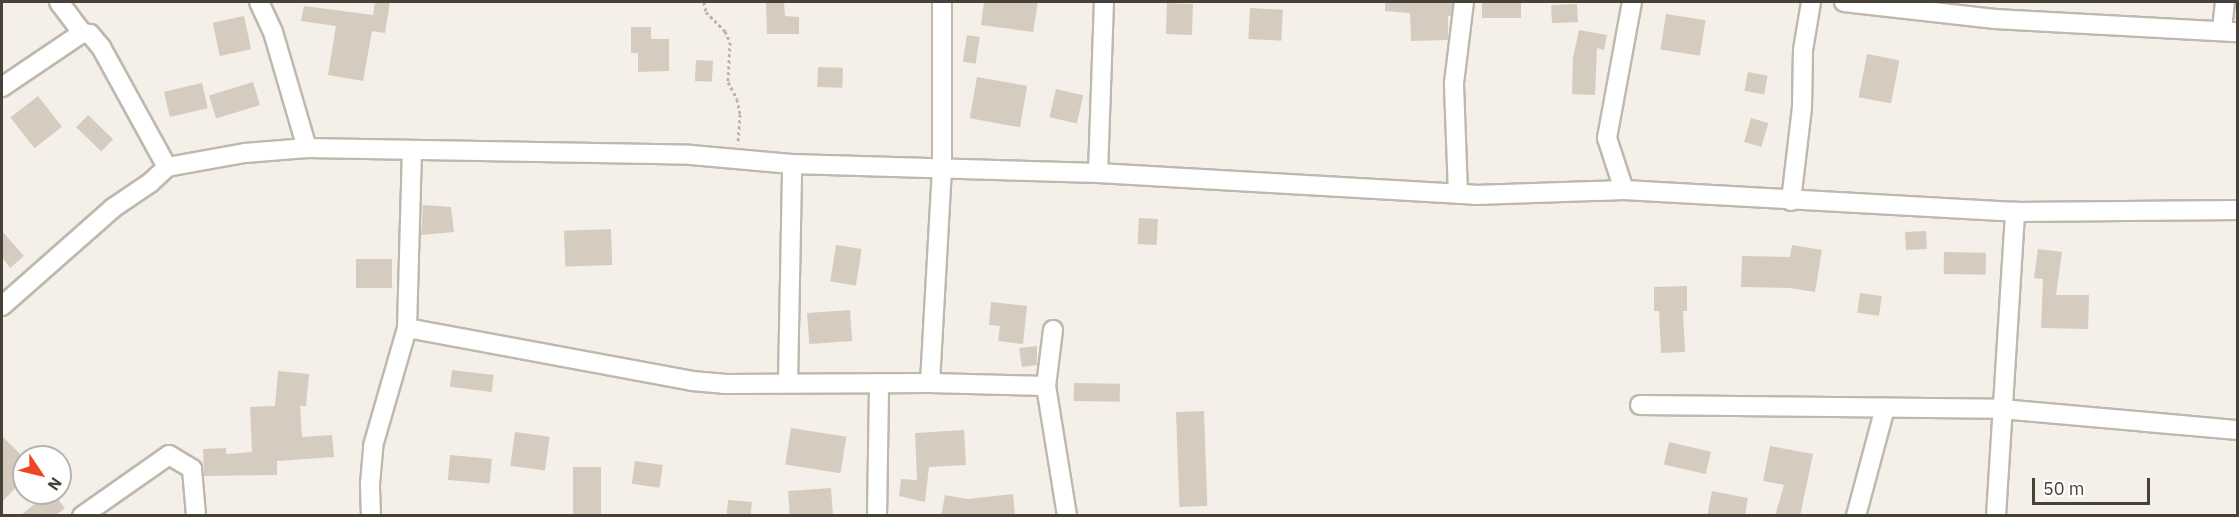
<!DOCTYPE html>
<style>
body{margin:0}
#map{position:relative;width:2239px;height:517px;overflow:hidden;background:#f4f0e9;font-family:"IBM Plex Sans",sans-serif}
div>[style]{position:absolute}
.building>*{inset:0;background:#d5ccbf;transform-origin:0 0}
.path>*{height:3px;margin-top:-1.5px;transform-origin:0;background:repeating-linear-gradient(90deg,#c0b49e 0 3px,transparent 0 6px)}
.roads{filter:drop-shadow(2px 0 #bfb8ac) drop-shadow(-2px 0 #bfb8ac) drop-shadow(0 2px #bfb8ac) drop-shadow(0 -2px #bfb8ac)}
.minor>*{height:18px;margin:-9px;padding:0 9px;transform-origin:9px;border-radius:9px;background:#fff}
span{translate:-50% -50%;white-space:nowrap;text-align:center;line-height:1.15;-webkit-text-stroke:6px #fff;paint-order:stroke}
.frame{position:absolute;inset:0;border:3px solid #474137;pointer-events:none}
.north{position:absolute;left:12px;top:445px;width:60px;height:60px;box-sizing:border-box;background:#fff;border:2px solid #b5b3af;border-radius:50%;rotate:125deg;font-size:16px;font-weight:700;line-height:24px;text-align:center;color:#474137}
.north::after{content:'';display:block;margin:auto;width:21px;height:27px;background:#f04523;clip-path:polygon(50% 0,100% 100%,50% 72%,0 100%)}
.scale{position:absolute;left:2032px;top:478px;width:118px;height:27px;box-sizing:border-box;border:3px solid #474137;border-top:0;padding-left:8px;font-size:18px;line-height:21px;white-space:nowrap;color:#474137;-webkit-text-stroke:4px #fff;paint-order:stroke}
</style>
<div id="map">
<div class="building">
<i style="clip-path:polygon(375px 2px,390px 2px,385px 33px,372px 31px,363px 81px,328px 75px,336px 26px,301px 21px,304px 6px,373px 15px)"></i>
<i style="clip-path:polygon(766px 2px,784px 2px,785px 16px,799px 17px,799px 34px,767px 34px)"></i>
<i style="clip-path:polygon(984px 2px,1038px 2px,1033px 32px,981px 25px)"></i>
<i style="clip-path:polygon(1385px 2px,1453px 2px,1451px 16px,1448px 16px,1448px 40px,1411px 41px,1410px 13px,1385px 11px)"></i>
<i style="left:1482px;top:2px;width:39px;height:16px"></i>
<i style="left:1167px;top:3px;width:26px;height:31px;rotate:2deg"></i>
<i style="left:1577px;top:4px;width:18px;height:26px;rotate:87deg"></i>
<i style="left:1250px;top:8px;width:33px;height:31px;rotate:3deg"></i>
<i style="left:1666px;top:14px;width:40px;height:36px;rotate:9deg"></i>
<i style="left:244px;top:16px;width:34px;height:32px;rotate:78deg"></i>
<i style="clip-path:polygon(631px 27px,651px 27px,651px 39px,669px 39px,669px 71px,638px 72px,638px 53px,631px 53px)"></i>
<i style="clip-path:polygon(1579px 30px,1607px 35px,1604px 50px,1597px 48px,1595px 95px,1572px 94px,1573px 58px)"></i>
<i style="left:967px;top:35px;width:13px;height:27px;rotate:9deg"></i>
<i style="left:1867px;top:54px;width:33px;height:44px;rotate:11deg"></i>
<i style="left:696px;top:60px;width:17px;height:21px;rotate:3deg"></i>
<i style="left:818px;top:67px;width:25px;height:20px;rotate:2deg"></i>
<i style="left:1748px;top:72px;width:20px;height:19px;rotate:11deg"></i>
<i style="left:977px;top:77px;width:51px;height:42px;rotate:10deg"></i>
<i style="left:253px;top:82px;width:24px;height:46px;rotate:73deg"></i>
<i style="left:202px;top:83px;width:26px;height:39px;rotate:77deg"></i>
<i style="left:1056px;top:89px;width:28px;height:29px;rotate:13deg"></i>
<i style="left:38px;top:96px;width:39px;height:35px;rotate:52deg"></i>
<i style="left:88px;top:115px;width:35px;height:17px;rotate:44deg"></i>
<i style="left:1751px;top:118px;width:18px;height:25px;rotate:16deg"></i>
<i style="clip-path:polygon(423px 205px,451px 207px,454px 232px,421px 235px)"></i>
<i style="left:1139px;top:218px;width:19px;height:26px;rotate:3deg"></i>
<i style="left:611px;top:229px;width:36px;height:47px;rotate:88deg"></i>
<i style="clip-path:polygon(2px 231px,24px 256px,10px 268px,2px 257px)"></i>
<i style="left:1926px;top:231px;width:18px;height:21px;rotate:87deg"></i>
<i style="left:836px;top:245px;width:26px;height:37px;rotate:9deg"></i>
<i style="clip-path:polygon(1792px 245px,1822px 250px,1815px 292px,1789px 288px,1741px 287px,1742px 256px,1790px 257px)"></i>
<i style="clip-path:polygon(2038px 249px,2062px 252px,2056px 295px,2089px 295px,2088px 329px,2041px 328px,2043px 279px,2034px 278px)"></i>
<i style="left:1944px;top:252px;width:42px;height:22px;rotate:1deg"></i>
<i style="left:392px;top:259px;width:29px;height:36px;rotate:90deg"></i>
<i style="clip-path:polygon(1687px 286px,1687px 311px,1683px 311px,1685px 352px,1661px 353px,1659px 311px,1654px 311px,1654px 287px)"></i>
<i style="left:1860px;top:293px;width:22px;height:20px;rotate:8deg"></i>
<i style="clip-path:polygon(991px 302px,1027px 306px,1023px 344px,998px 341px,1000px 326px,989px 325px)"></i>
<i style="left:850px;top:310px;width:31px;height:43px;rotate:86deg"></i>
<i style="clip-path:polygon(1037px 346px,1037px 365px,1022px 367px,1019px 348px)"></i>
<i style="left:452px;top:370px;width:42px;height:17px;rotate:7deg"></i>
<i style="clip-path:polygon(278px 371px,309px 374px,306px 406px,300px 406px,302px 437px,332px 435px,334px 457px,277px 461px,277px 475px,204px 476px,203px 449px,226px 448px,226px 454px,252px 452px,250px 407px,275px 406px)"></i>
<i style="left:1074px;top:383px;width:46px;height:18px;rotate:1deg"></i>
<i style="left:1204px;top:411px;width:95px;height:28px;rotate:88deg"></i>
<i style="left:791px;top:428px;width:56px;height:37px;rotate:9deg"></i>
<i style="clip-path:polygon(964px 430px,966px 465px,929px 467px,925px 502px,899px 496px,901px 479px,917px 480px,915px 433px)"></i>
<i style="left:515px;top:432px;width:35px;height:34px;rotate:8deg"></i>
<i style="clip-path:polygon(2px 436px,24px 458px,24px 479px,2px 502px)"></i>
<i style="left:1669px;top:442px;width:43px;height:23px;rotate:13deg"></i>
<i style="clip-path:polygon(1770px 446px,1813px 454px,1800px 516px,1775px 516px,1784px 485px,1763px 481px)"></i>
<i style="left:450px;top:455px;width:42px;height:25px;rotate:5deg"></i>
<i style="left:635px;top:461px;width:28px;height:23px;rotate:8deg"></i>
<i style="left:573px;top:467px;width:28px;height:48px"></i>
<i style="left:831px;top:488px;width:28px;height:43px;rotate:86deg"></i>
<i style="clip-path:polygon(1712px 491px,1748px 498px,1745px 516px,1707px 516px)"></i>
<i style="clip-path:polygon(48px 493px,53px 493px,65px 508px,55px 516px,20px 516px)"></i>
<i style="clip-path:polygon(1013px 494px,1015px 516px,941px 516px,945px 495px,968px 499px)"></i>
<i style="left:728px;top:500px;width:24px;height:16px;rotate:5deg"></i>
</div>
<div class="path">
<i style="left:704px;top:2px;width:10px;rotate:79deg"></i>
<i style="left:706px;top:12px;width:27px;rotate:45deg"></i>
<i style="left:725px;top:31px;width:12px;rotate:66deg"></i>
<i style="left:730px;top:42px;width:40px;rotate:92.9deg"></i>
<i style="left:728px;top:82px;width:19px;rotate:62deg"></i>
<i style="left:737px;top:99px;width:15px;rotate:79deg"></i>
<i style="left:740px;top:114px;width:30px;rotate:94deg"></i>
</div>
<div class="roads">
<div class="minor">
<i style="left:59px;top:2px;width:39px;rotate:53deg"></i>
<i style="left:82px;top:33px;width:8px;rotate:7deg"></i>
<i style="left:90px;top:34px;width:17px;rotate:50deg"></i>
<i style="left:101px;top:47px;width:137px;rotate:61.2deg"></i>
<i style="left:259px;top:2px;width:33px;rotate:65deg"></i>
<i style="left:273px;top:32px;width:121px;rotate:73.7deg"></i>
<i style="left:1844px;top:2px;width:152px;rotate:6.4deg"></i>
<i style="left:1995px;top:19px;width:243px;rotate:3.1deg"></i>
<i style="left:2222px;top:30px;width:28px;rotate:-84deg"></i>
<i style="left:2px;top:87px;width:97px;rotate:-34deg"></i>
<i style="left:1098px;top:173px;width:171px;rotate:-88deg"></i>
<i style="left:1624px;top:190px;width:55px;rotate:-108.1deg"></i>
<i style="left:1607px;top:138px;width:138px;rotate:-79.6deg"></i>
<i style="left:1458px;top:194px;width:111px;rotate:-92.1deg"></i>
<i style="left:1454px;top:83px;width:82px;rotate:-83deg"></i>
<i style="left:1791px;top:201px;width:95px;rotate:-83.3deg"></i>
<i style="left:1802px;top:107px;width:57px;rotate:-89deg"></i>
<i style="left:1803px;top:50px;width:49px;rotate:-80.5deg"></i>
<i style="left:2px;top:306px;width:148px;rotate:-41.4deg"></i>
<i style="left:113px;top:208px;width:45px;rotate:-34deg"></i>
<i style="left:150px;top:183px;width:23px;rotate:-43deg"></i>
<i style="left:167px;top:167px;width:79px;rotate:-10.2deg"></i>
<i style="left:245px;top:153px;width:62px;rotate:-4.6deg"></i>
<i style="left:307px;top:148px;width:384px;rotate:1deg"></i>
<i style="left:691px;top:155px;width:101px;rotate:5.1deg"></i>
<i style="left:792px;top:164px;width:306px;rotate:1.7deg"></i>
<i style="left:1098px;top:173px;width:378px;rotate:3.3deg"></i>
<i style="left:1475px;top:195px;width:149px;rotate:-1.9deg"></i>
<i style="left:1624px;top:190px;width:392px;rotate:3.2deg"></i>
<i style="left:2015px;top:212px;width:223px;rotate:-0.5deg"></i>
<i style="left:407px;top:328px;width:290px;rotate:10.5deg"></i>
<i style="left:692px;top:381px;width:32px;rotate:5deg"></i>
<i style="left:724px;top:384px;width:206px;rotate:-0.3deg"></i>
<i style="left:930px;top:383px;width:116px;rotate:1.5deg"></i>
<i style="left:1053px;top:330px;width:56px;rotate:97.1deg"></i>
<i style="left:1046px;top:386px;width:132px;rotate:80.8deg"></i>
<i style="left:788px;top:382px;width:218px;rotate:-88.9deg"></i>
<i style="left:930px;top:383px;width:216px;rotate:-86.8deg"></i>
<i style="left:942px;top:167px;width:165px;rotate:-90deg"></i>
<i style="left:1640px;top:405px;width:361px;rotate:0.6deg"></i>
<i style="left:2001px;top:409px;width:238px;rotate:5.1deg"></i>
<i style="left:82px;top:516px;width:106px;rotate:-35deg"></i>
<i style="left:169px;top:455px;width:27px;rotate:31deg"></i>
<i style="left:192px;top:469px;width:47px;rotate:85.1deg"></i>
<i style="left:371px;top:516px;width:32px;rotate:-92deg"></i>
<i style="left:370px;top:484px;width:38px;rotate:-85deg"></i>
<i style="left:373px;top:446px;width:123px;rotate:-73.9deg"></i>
<i style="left:407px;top:328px;width:177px;rotate:-88.4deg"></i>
<i style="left:877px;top:516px;width:131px;rotate:-89.1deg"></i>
<i style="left:1856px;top:516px;width:112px;rotate:-75deg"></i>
<i style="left:1996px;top:516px;width:305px;rotate:-86.4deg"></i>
</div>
</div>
<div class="frame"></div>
<div class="north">N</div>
<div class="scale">50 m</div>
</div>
